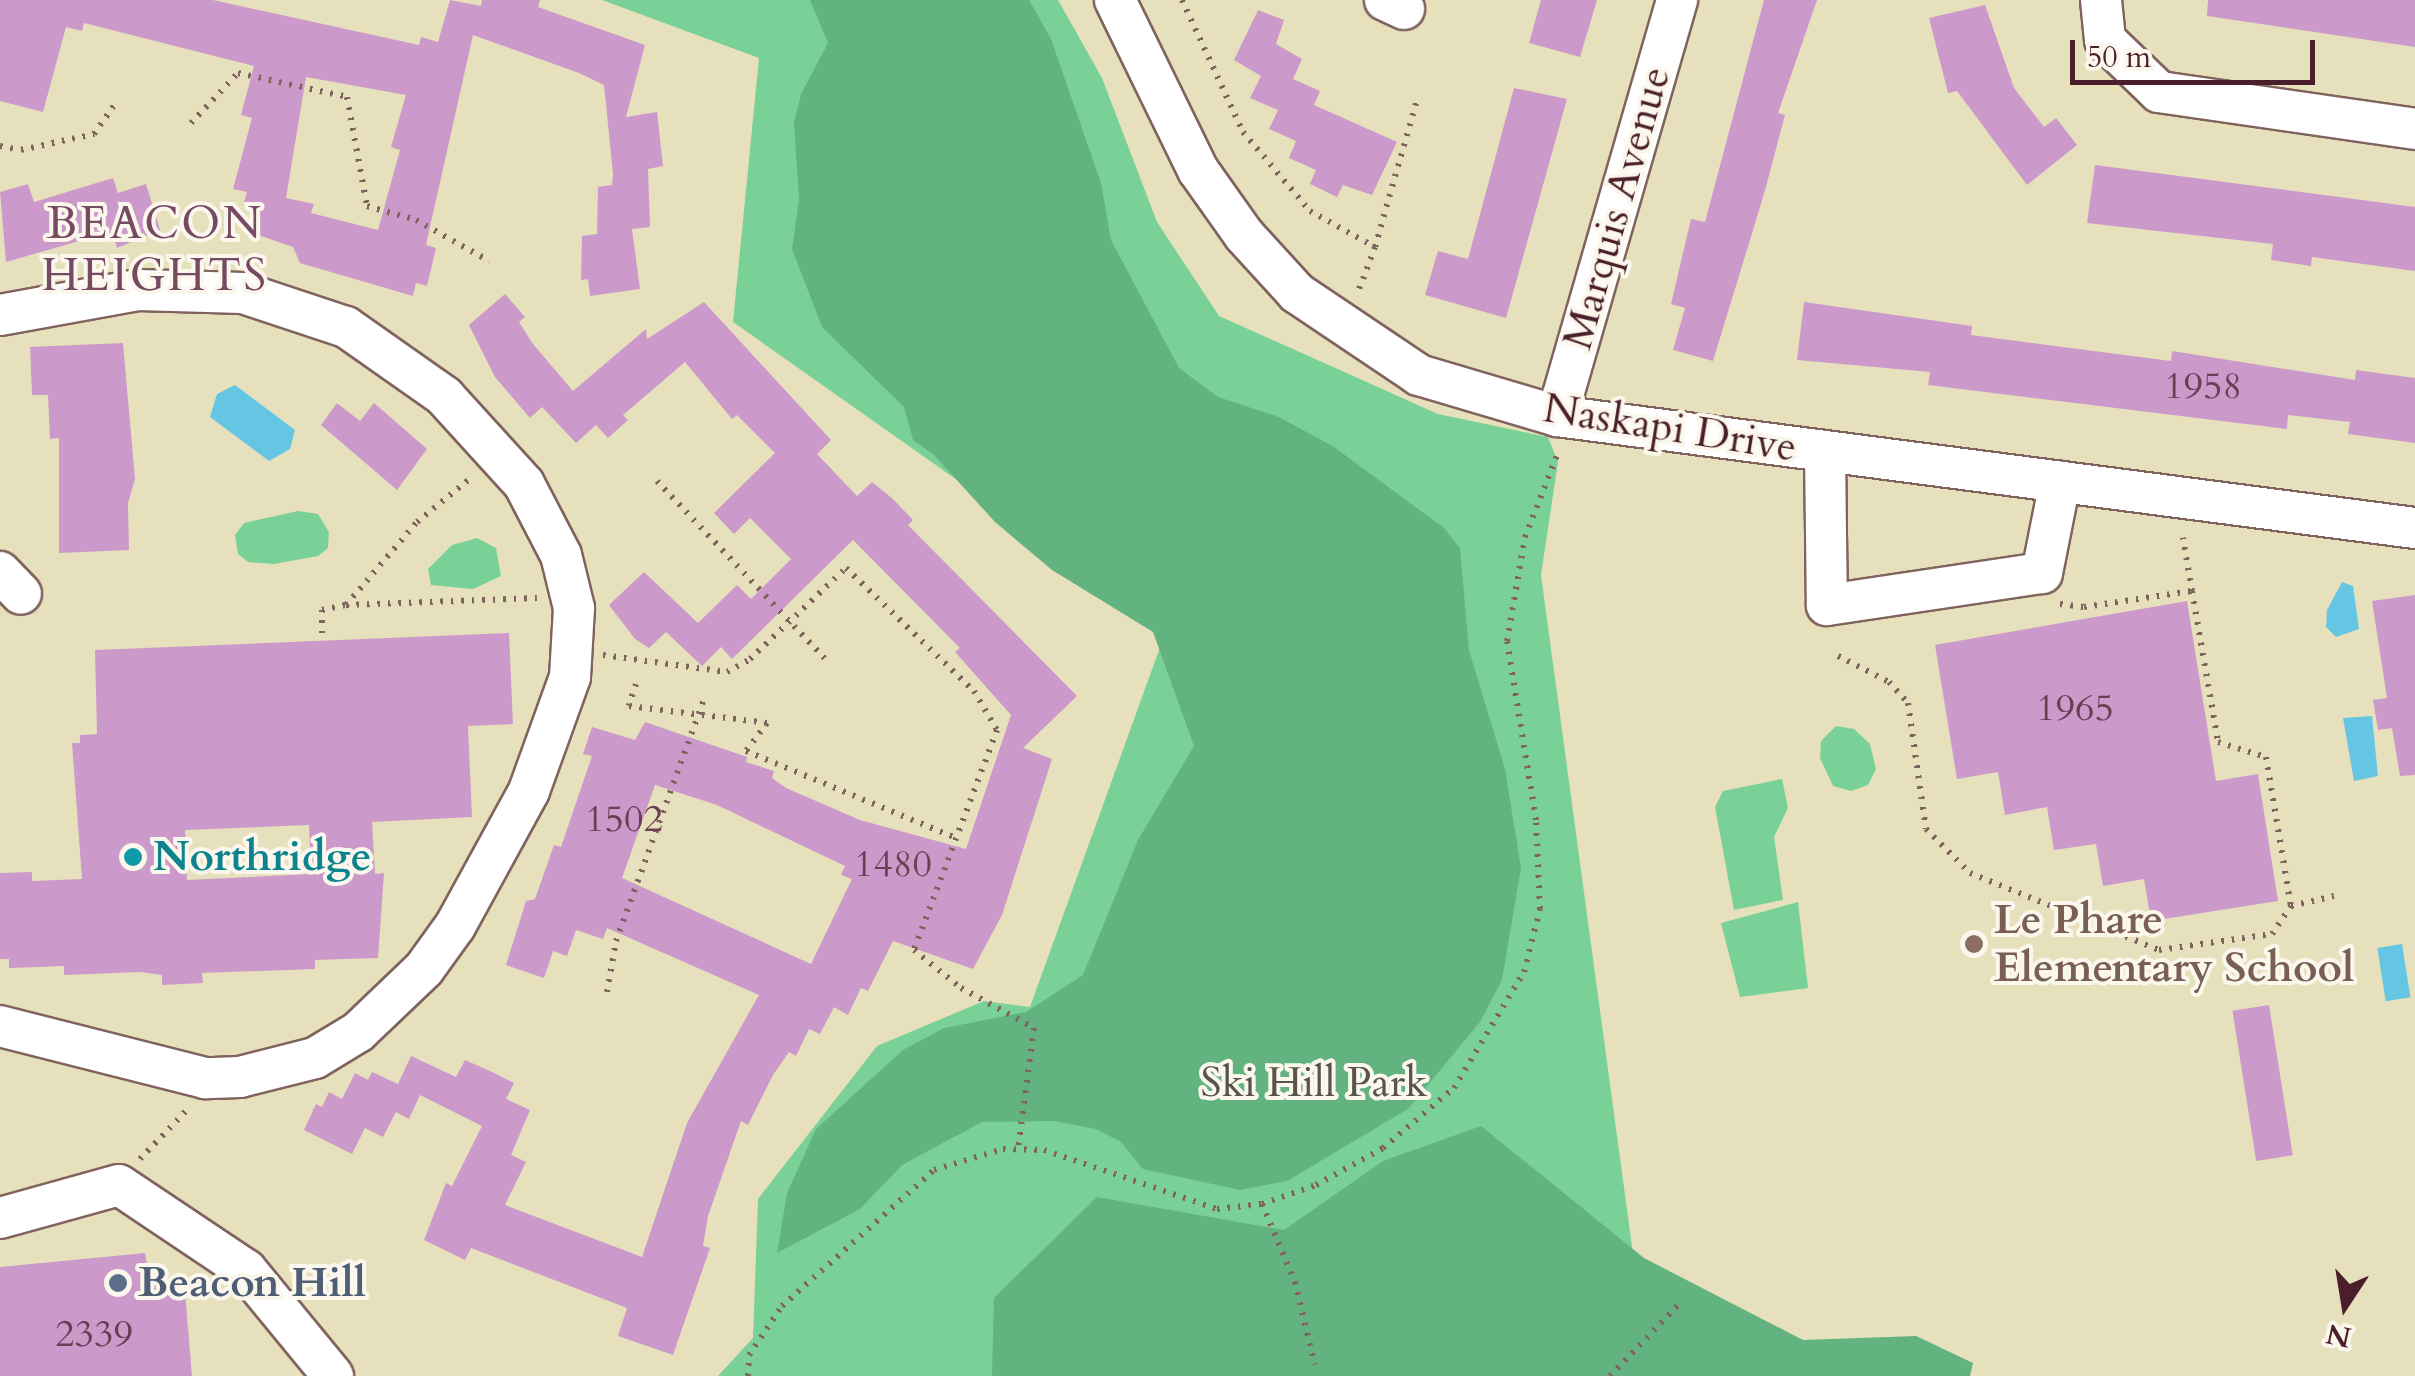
<!DOCTYPE html>
<style>
body{margin:0}
#map{position:relative;width:2415px;height:1376px;overflow:hidden;background:#e7e0bc;font-family:Cardo,serif}
div>[style]{position:absolute}
.green>*{inset:0;background:#7ad197}
.forest>*{inset:0;background:#63b380}
.water>*{inset:0;background:#65c6e3;transform-origin:0 0}
.building>*{inset:0;background:#cb9aca;transform-origin:0 0}
.path>*{height:6px;margin-top:-3px;transform-origin:0;background:repeating-linear-gradient(90deg,#81635e 0 2.5px,transparent 0 10.5px)}
.roads{filter:drop-shadow(2px 0 #81635e) drop-shadow(-2px 0 #81635e) drop-shadow(0 2px #81635e) drop-shadow(0 -2px #81635e)}
.minor>*{height:40px;margin:-20px;padding:0 20px;transform-origin:20px;border-radius:20px;background:#fff}
.dots>*{width:28px;height:28px;translate:-50% -50%;box-sizing:border-box;border:5px solid #fbf7ec;border-radius:50%}
span{translate:-50% -50%;white-space:nowrap;text-align:center;line-height:1.15;-webkit-text-stroke:8px #fbf7ec;paint-order:stroke}
.number-label{font-size:38px;color:#6a3e53}
.number-label span{-webkit-text-stroke-width:0}
.street-label{font-size:42px;color:#4a1f2b}
.culture-label{font-size:42px;color:#0d838f;font-weight:700}
.left{translate:0 -50%;text-align:left}
.education-label{font-size:42px;color:#785e54;font-weight:700}
.park-label{font-size:42px;color:#58544b}
.service-label{font-size:42px;color:#4e5e75;font-weight:700}
.neighbourhood-label{font-size:45px;color:#774a63;letter-spacing:2.5px}
.north{position:absolute;left:2295px;top:1256px;width:100px;height:100px;-webkit-text-stroke:8px #fbf7ec;paint-order:stroke;rotate:192deg;font-size:28px;font-weight:700;line-height:40px;text-align:center;color:#4a1f2b}
.north::after{content:'';display:block;margin:auto;width:35px;height:45px;background:#4a1f2b;clip-path:polygon(50% 0,100% 100%,50% 72%,0 100%)}
.scale{position:absolute;left:2070px;top:40px;width:245px;height:45px;box-sizing:border-box;border:5px solid #4a1f2b;border-top:0;padding-left:12px;font-size:30px;line-height:35px;white-space:nowrap;color:#4a1f2b;-webkit-text-stroke:8px #fbf7ec;paint-order:stroke}
</style>
<div id="map">
<div class="green">
<i style="clip-path:polygon(602px 0,1058px 0,1102px 78px,1157px 222px,1219px 316px,1438px 414px,1548px 437px,1558px 462px,1541px 575px,1644px 1335px,1846px 1376px,718px 1376px,753px 1338px,758px 1199px,877px 1046px,984px 1001px,1030px 1007px,1167px 628px,733px 322px,759px 58px)"></i>
<i style="clip-path:polygon(298px 511px,318px 514px,329px 532px,328px 548px,318px 556px,274px 564px,248px 562px,238px 554px,235px 535px,244px 523px)"></i>
<i style="clip-path:polygon(477px 538px,496px 548px,501px 576px,473px 589px,431px 585px,428px 569px,452px 545px)"></i>
<i style="clip-path:polygon(1836px 726px,1854px 729px,1870px 744px,1876px 769px,1868px 785px,1851px 791px,1833px 786px,1820px 758px,1821px 741px)"></i>
<i style="clip-path:polygon(1782px 779px,1788px 808px,1774px 837px,1783px 900px,1734px 910px,1715px 807px,1723px 791px)"></i>
<i style="clip-path:polygon(1798px 902px,1808px 988px,1740px 997px,1721px 923px)"></i>
</div>
<div class="forest">
<i style="clip-path:polygon(810px 0,1029px 0,1051px 39px,1101px 183px,1111px 240px,1179px 368px,1218px 397px,1279px 417px,1334px 447px,1444px 528px,1460px 548px,1469px 650px,1505px 769px,1521px 868px,1502px 980px,1480px 1022px,1408px 1109px,1287px 1181px,1240px 1190px,1143px 1169px,1121px 1142px,1096px 1129px,1054px 1121px,982px 1122px,902px 1165px,860px 1209px,777px 1253px,787px 1193px,816px 1129px,903px 1050px,944px 1028px,1026px 1012px,1083px 975px,1138px 840px,1194px 746px,1153px 632px,1052px 570px,995px 522px,934px 455px,913px 440px,904px 407px,822px 327px,792px 249px,799px 200px,794px 123px,801px 94px,828px 43px)"></i>
<i style="clip-path:polygon(1481px 1126px,1644px 1258px,1803px 1340px,1916px 1336px,1973px 1363px,1970px 1376px,992px 1376px,994px 1298px,1097px 1197px,1284px 1230px,1383px 1161px)"></i>
</div>
<div class="water">
<i style="clip-path:polygon(235px 385px,295px 430px,290px 449px,269px 461px,210px 417px,217px 394px)"></i>
<i style="clip-path:polygon(2342px 582px,2353px 586px,2359px 629px,2336px 637px,2326px 627px,2327px 610px)"></i>
<i style="clip-path:polygon(2372px 716px,2378px 776px,2354px 781px,2343px 718px)"></i>
<i style="left:2402px;top:944px;width:54px;height:25px;rotate:81deg"></i>
</div>
<div class="building">
<i style="clip-path:polygon(evenodd,0 0,213px 0,419px 45px,421px 37px,438px 42px,450px 0,481px 6px,482px 0,540px 0,538px 7px,645px 45px,626px 117px,657px 112px,663px 166px,648px 169px,650px 227px,632px 229px,640px 289px,590px 296px,588px 279px,581px 280px,582px 236px,597px 234px,598px 187px,612px 185px,613px 174px,604px 85px,579px 73px,473px 35px,426px 245px,436px 248px,427px 286px,416px 283px,413px 296px,300px 263px,293px 247px,247px 231px,254px 205px,244px 202px,247px 192px,233px 189px,252px 118px,241px 115px,254px 66px,84px 23px,82px 31px,66px 27px,43px 112px,0 101px,0 0,306px 77px,406px 95px,391px 147px,400px 150px,378px 230px,311px 213px,314px 204px,286px 198px,306px 77px)"></i>
<i style="clip-path:polygon(1541px 0,1597px 0,1580px 57px,1529px 43px)"></i>
<i style="clip-path:polygon(1764px 0,1817px 0,1778px 113px,1785px 115px,1764px 194px,1713px 361px,1673px 350px,1685px 308px,1671px 304px,1691px 219px,1705px 222px)"></i>
<i style="clip-path:polygon(2208px 0,2415px 0,2415px 47px,2207px 16px)"></i>
<i style="clip-path:polygon(1985px 5px,2014px 88px,2044px 127px,2056px 118px,2077px 145px,2027px 185px,1957px 91px,1948px 93px,1929px 18px)"></i>
<i style="clip-path:polygon(1258px 10px,1284px 20px,1276px 44px,1302px 59px,1293px 79px,1320px 91px,1314px 105px,1397px 142px,1372px 195px,1343px 185px,1337px 197px,1310px 184px,1316px 170px,1289px 158px,1296px 141px,1269px 129px,1278px 110px,1250px 98px,1261px 76px,1234px 60px)"></i>
<i style="clip-path:polygon(1514px 88px,1567px 99px,1506px 318px,1425px 295px,1438px 251px,1468px 259px)"></i>
<i style="clip-path:polygon(2095px 165px,2415px 207px,2415px 271px,2312px 257px,2311px 266px,2271px 260px,2273px 244px,2087px 223px)"></i>
<i style="clip-path:polygon(113px 178px,118px 193px,146px 184px,160px 230px,117px 248px,113px 234px,100px 235px,6px 262px,0 192px,28px 184px,34px 202px)"></i>
<i style="clip-path:polygon(evenodd,505px 294px,525px 317px,519px 322px,533px 344px,573px 391px,646px 329px,647px 339px,704px 302px,831px 440px,817px 454px,857px 496px,872px 482px,893px 499px,913px 520px,908px 525px,1077px 696px,1023px 748px,1052px 759px,1002px 915px,973px 969px,893px 941px,868px 991px,861px 988px,848px 1015px,834px 1007px,820px 1034px,809px 1029px,796px 1056px,789px 1052px,773px 1075px,748px 1125px,741px 1121px,708px 1216px,703px 1246px,710px 1248px,673px 1355px,618px 1336px,627px 1308px,471px 1248px,465px 1260px,424px 1240px,446px 1183px,452px 1186px,482px 1126px,420px 1095px,409px 1119px,396px 1112px,383px 1137px,365px 1128px,352px 1154px,304px 1130px,316px 1104px,322px 1107px,329px 1092px,342px 1099px,355px 1073px,368px 1080px,372px 1072px,398px 1084px,411px 1056px,456px 1077px,465px 1060px,490px 1071px,514px 1083px,506px 1099px,530px 1110px,511px 1155px,526px 1162px,505px 1205px,642px 1257px,687px 1123px,759px 995px,607px 928px,603px 939px,576px 930px,567px 956px,553px 951px,544px 978px,506px 965px,526px 901px,535px 899px,554px 845px,561px 847px,592px 756px,583px 754px,592px 727px,635px 740px,645px 722px,747px 757px,746px 762px,774px 771px,772px 778px,786px 788px,860px 820px,966px 849px,1011px 715px,955px 652px,960px 648px,853px 540px,732px 659px,721px 647px,702px 666px,666px 632px,649px 648px,635px 639px,609px 605px,644px 572px,698px 623px,737px 585px,751px 599px,791px 559px,750px 518px,734px 534px,714px 513px,775px 453px,737px 415px,732px 419px,685px 362px,623px 415px,628px 420px,608px 438px,596px 425px,576px 443px,542px 407px,530px 418px,495px 377px,469px 325px,505px 294px,655px 785px,717px 805px,845px 866px,841px 875px,852px 879px,811px 964px,622px 878px,655px 785px)"></i>
<i style="clip-path:polygon(1804px 302px,1972px 326px,1971px 335px,2171px 361px,2172px 351px,2355px 380px,2356px 370px,2415px 378px,2415px 443px,2348px 434px,2350px 422px,2288px 415px,2287px 429px,1928px 385px,1930px 372px,1797px 360px)"></i>
<i style="clip-path:polygon(123px 343px,135px 479px,128px 503px,129px 550px,59px 553px,59px 438px,50px 439px,48px 395px,32px 395px,30px 347px)"></i>
<i style="clip-path:polygon(337px 403px,360px 421px,374px 403px,427px 449px,397px 490px,321px 425px)"></i>
<i style="clip-path:polygon(2415px 595px,2415px 775px,2400px 776px,2392px 728px,2378px 730px,2373px 700px,2387px 698px,2372px 601px)"></i>
<i style="clip-path:polygon(2187px 601px,2216px 781px,2258px 774px,2278px 901px,2151px 921px,2144px 879px,2103px 886px,2096px 844px,2054px 850px,2047px 807px,2005px 815px,1998px 772px,1957px 779px,1935px 645px)"></i>
<i style="clip-path:polygon(evenodd,509px 633px,513px 724px,468px 726px,472px 817px,372px 822px,375px 874px,384px 873px,378px 958px,315px 960px,315px 969px,202px 973px,203px 983px,162px 985px,162px 975px,140px 972px,64px 975px,64px 966px,9px 968px,9px 959px,0 959px,0 873px,32px 872px,32px 881px,82px 879px,72px 743px,80px 743px,80px 735px,97px 734px,95px 650px,509px 633px,309px 825px,311px 874px,187px 880px,185px 830px,309px 825px)"></i>
<i style="left:2269px;top:1005px;width:152px;height:37px;rotate:81deg"></i>
<i style="clip-path:polygon(145px 1253px,147px 1265px,161px 1264px,164px 1294px,185px 1292px,192px 1376px,0 1376px,0 1267px)"></i>
</div>
<div class="path">
<i style="left:1182px;top:0;width:145px;rotate:65.2deg"></i>
<i style="left:1243px;top:132px;width:104px;rotate:49.7deg"></i>
<i style="left:1310px;top:211px;width:74px;rotate:29deg"></i>
<i style="left:1375px;top:247px;width:51px;rotate:110.6deg"></i>
<i style="left:191px;top:123px;width:69px;rotate:-46.8deg"></i>
<i style="left:238px;top:73px;width:112px;rotate:12.4deg"></i>
<i style="left:347px;top:97px;width:111px;rotate:79.6deg"></i>
<i style="left:367px;top:206px;width:51px;rotate:15.9deg"></i>
<i style="left:416px;top:220px;width:84px;rotate:29.3deg"></i>
<i style="left:0;top:146px;width:21px;rotate:11deg"></i>
<i style="left:21px;top:150px;width:75px;rotate:-12.4deg"></i>
<i style="left:94px;top:134px;width:35px;rotate:-55deg"></i>
<i style="left:1375px;top:247px;width:157px;rotate:-74.1deg"></i>
<i style="left:657px;top:481px;width:248px;rotate:46.6deg"></i>
<i style="left:2192px;top:591px;width:153px;rotate:80.2deg"></i>
<i style="left:2218px;top:742px;width:50px;rotate:17.4deg"></i>
<i style="left:2266px;top:757px;width:151px;rotate:80.5deg"></i>
<i style="left:2060px;top:604px;width:24px;rotate:7deg"></i>
<i style="left:2084px;top:607px;width:109px;rotate:-8.4deg"></i>
<i style="left:2192px;top:591px;width:54px;rotate:-99.6deg"></i>
<i style="left:346px;top:605px;width:109px;rotate:-49.5deg"></i>
<i style="left:417px;top:522px;width:71px;rotate:-39.3deg"></i>
<i style="left:322px;top:633px;width:23px;rotate:-90deg"></i>
<i style="left:322px;top:610px;width:25px;rotate:-12deg"></i>
<i style="left:346px;top:605px;width:191px;rotate:-2.1deg"></i>
<i style="left:603px;top:655px;width:125px;rotate:7.8deg"></i>
<i style="left:727px;top:672px;width:26px;rotate:-29deg"></i>
<i style="left:750px;top:659px;width:132px;rotate:-43.5deg"></i>
<i style="left:846px;top:568px;width:178px;rotate:43.9deg"></i>
<i style="left:974px;top:691px;width:45px;rotate:59.5deg"></i>
<i style="left:997px;top:730px;width:235px;rotate:110.7deg"></i>
<i style="left:914px;top:950px;width:60px;rotate:39deg"></i>
<i style="left:961px;top:988px;width:83px;rotate:28.7deg"></i>
<i style="left:1034px;top:1028px;width:123px;rotate:97.5deg"></i>
<i style="left:1838px;top:656px;width:57px;rotate:27deg"></i>
<i style="left:1889px;top:682px;width:28px;rotate:48deg"></i>
<i style="left:1908px;top:703px;width:127px;rotate:81.9deg"></i>
<i style="left:1926px;top:829px;width:62px;rotate:45deg"></i>
<i style="left:1970px;top:873px;width:204px;rotate:22.2deg"></i>
<i style="left:2159px;top:950px;width:114px;rotate:-8.1deg"></i>
<i style="left:2272px;top:934px;width:34px;rotate:-56deg"></i>
<i style="left:2291px;top:906px;width:44px;rotate:-13.1deg"></i>
<i style="left:636px;top:684px;width:23px;rotate:108deg"></i>
<i style="left:629px;top:706px;width:139px;rotate:7deg"></i>
<i style="left:767px;top:723px;width:35px;rotate:127deg"></i>
<i style="left:746px;top:751px;width:230px;rotate:22.5deg"></i>
<i style="left:607px;top:992px;width:52px;rotate:-80deg"></i>
<i style="left:616px;top:941px;width:261px;rotate:-70deg"></i>
<i style="left:140px;top:1159px;width:68px;rotate:-46.2deg"></i>
<i style="left:1262px;top:1204px;width:85px;rotate:67.1deg"></i>
<i style="left:1295px;top:1282px;width:85px;rotate:76.5deg"></i>
<i style="left:748px;top:1376px;width:21px;rotate:-87deg"></i>
<i style="left:749px;top:1355px;width:59px;rotate:-56deg"></i>
<i style="left:782px;top:1306px;width:204px;rotate:-41.8deg"></i>
<i style="left:934px;top:1170px;width:72px;rotate:-16.9deg"></i>
<i style="left:1003px;top:1149px;width:41px;rotate:1.4deg"></i>
<i style="left:1044px;top:1150px;width:183px;rotate:18.8deg"></i>
<i style="left:1217px;top:1209px;width:45px;rotate:-6.3deg"></i>
<i style="left:1262px;top:1204px;width:57px;rotate:-19.4deg"></i>
<i style="left:1316px;top:1185px;width:77px;rotate:-28.9deg"></i>
<i style="left:1383px;top:1148px;width:93px;rotate:-40.2deg"></i>
<i style="left:1454px;top:1088px;width:135px;rotate:-58.9deg"></i>
<i style="left:1524px;top:972px;width:65px;rotate:-75.7deg"></i>
<i style="left:1540px;top:909px;width:89px;rotate:-92.6deg"></i>
<i style="left:1536px;top:820px;width:181px;rotate:-99.2deg"></i>
<i style="left:1507px;top:641px;width:106px;rotate:-80.2deg"></i>
<i style="left:1525px;top:537px;width:90px;rotate:-68.6deg"></i>
<i style="left:1610px;top:1376px;width:105px;rotate:-46.2deg"></i>
</div>
<div class="roads">
<div class="minor">
<i style="left:1115px;top:0;width:189px;rotate:64deg"></i>
<i style="left:1198px;top:170px;width:80px;rotate:54.7deg"></i>
<i style="left:1244px;top:235px;width:79px;rotate:47.6deg"></i>
<i style="left:1297px;top:293px;width:147px;rotate:33.9deg"></i>
<i style="left:1419px;top:375px;width:144px;rotate:16.5deg"></i>
<i style="left:1557px;top:416px;width:865px;rotate:7.44deg"></i>
<i style="left:1385px;top:0;width:21px;rotate:25deg"></i>
<i style="left:2101px;top:0;width:40px;rotate:84.3deg"></i>
<i style="left:2105px;top:40px;width:75px;rotate:43.9deg"></i>
<i style="left:2159px;top:92px;width:259px;rotate:8.2deg"></i>
<i style="left:0;top:315px;width:140px;rotate:-10.3deg"></i>
<i style="left:138px;top:290px;width:105px;rotate:1.6deg"></i>
<i style="left:243px;top:293px;width:108px;rotate:18.3deg"></i>
<i style="left:346px;top:327px;width:120px;rotate:35.1deg"></i>
<i style="left:444px;top:396px;width:119px;rotate:47.7deg"></i>
<i style="left:524px;top:484px;width:80px;rotate:62.5deg"></i>
<i style="left:561px;top:555px;width:55px;rotate:76.2deg"></i>
<i style="left:574px;top:608px;width:69px;rotate:93.3deg"></i>
<i style="left:570px;top:677px;width:121px;rotate:109.8deg"></i>
<i style="left:529px;top:791px;width:154px;rotate:118.7deg"></i>
<i style="left:455px;top:926px;width:53px;rotate:125.8deg"></i>
<i style="left:424px;top:969px;width:91px;rotate:136.3deg"></i>
<i style="left:358px;top:1032px;width:50px;rotate:148.8deg"></i>
<i style="left:315px;top:1058px;width:77px;rotate:165.8deg"></i>
<i style="left:240px;top:1077px;width:35px;rotate:178deg"></i>
<i style="left:205px;top:1078px;width:211px;rotate:-165.8deg"></i>
<i style="left:1557px;top:416px;width:433px;rotate:-73.9deg"></i>
<i style="left:1825px;top:451px;width:154px;rotate:89.3deg"></i>
<i style="left:1827px;top:605px;width:217px;rotate:-8.5deg"></i>
<i style="left:2042px;top:573px;width:93px;rotate:-78.8deg"></i>
<i style="left:0;top:572px;width:30px;rotate:46deg"></i>
<i style="left:0;top:1218px;width:123px;rotate:-15.5deg"></i>
<i style="left:119px;top:1185px;width:153px;rotate:33.8deg"></i>
<i style="left:246px;top:1270px;width:137px;rotate:50.6deg"></i>
</div>
</div>
<div class="dots">
<i style="left:133px;top:857px;background:#0f9aa8"></i>
<i style="left:1974px;top:944px;background:#8d6e63"></i>
<i style="left:118px;top:1283px;background:#5c6f8a"></i>
</div>
<div class="number-label">
<span style="left:2203px;top:387px">1958</span>
<span style="left:2075px;top:709px">1965</span>
<span style="left:624px;top:820px">1502</span>
<span style="left:893px;top:865px">1480</span>
<span style="left:94px;top:1335px">2339</span>
</div>
<div class="street-label">
<span style="left:1617px;top:208px;rotate:-74deg">Marquis Avenue</span>
<span style="left:1670px;top:428px;rotate:9deg">Naskapi Drive</span>
</div>
<div class="culture-label">
<span class="left" style="left:153px;top:857px">Northridge</span>
</div>
<div class="education-label">
<span class="left" style="left:1994px;top:944px">Le Phare<br>Elementary School</span>
</div>
<div class="park-label">
<span style="left:1314px;top:1083px">Ski Hill Park</span>
</div>
<div class="service-label">
<span class="left" style="left:138px;top:1283px">Beacon Hill</span>
</div>
<div class="neighbourhood-label">
<span style="left:155px;top:250px">BEACON<br>HEIGHTS</span>
</div>
<div class="north">N</div>
<div class="scale">50 m</div>
</div>
